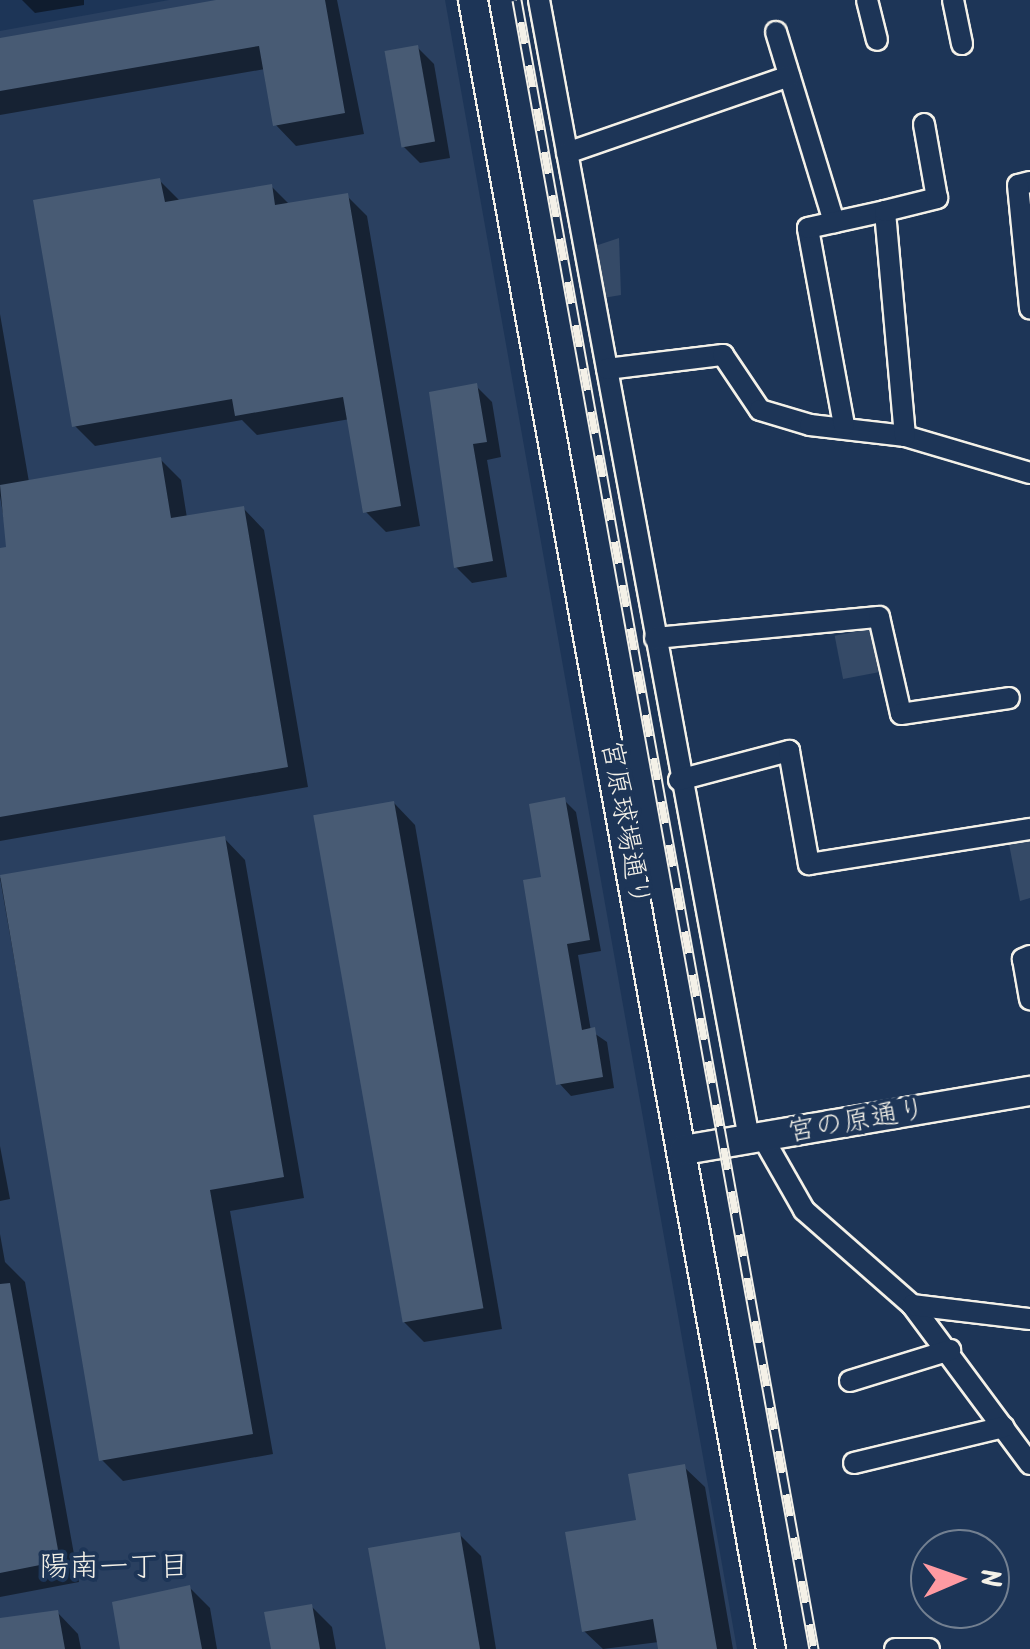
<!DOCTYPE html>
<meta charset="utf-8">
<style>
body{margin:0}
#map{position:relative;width:1030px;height:1649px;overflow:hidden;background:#1d3557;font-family:Kalam,"Klee One",sans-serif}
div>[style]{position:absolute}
.built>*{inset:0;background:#2a4060}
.green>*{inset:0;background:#354a67;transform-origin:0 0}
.shadow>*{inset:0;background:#0007}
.building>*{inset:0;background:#485b74;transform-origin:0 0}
.roads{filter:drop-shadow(2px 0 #f4f1e8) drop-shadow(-2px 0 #f4f1e8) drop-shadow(0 2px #f4f1e8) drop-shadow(0 -2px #f4f1e8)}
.street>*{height:20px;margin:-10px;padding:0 10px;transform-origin:10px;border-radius:10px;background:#1d3557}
.secondary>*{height:28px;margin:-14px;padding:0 14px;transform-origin:14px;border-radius:14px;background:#1d3557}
.rail>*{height:11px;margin-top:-5.5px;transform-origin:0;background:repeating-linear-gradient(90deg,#1d3557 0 22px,#f4f1e8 0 44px);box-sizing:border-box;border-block:2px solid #f4f1e8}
span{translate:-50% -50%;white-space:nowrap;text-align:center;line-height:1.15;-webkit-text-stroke:8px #1d3557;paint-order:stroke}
.street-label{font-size:28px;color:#f4f1e8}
.neighbourhood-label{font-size:30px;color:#f4f1e8}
.north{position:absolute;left:910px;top:1529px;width:100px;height:100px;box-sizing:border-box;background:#1d3557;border:2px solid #738091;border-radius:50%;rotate:88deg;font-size:28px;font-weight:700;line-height:40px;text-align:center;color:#f4f1e8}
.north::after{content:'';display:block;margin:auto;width:35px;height:45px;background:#ff9aa2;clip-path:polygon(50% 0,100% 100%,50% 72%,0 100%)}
</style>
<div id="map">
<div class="built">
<i style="clip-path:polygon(169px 0,445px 0,737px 1649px,0 1649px,0 31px)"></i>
</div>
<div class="green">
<i style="clip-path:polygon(619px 238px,621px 295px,597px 299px,589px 248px)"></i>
<i style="left:870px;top:629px;width:44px;height:36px;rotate:79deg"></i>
<i style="clip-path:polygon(1030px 840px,1030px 898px,1020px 901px,1009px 844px)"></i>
</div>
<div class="shadow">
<i style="clip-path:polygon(22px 0,84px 0,84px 5px,35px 13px)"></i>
<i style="clip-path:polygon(230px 0,337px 0,364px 134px,296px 146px,275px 124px,265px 69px,0 115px,0 40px)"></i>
<i style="clip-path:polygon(418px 48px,434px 64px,450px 158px,420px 163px,404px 147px)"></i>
<i style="clip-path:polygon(160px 181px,181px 202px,271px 186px,290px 205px,347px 196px,367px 216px,420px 526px,386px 532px,366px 512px,350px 419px,257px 435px,242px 420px,95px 446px,74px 425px)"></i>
<i style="clip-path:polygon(0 314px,29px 482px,160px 459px,181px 480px,187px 518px,243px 508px,264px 530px,308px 787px,0 841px,0 551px,9px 549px,0 496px)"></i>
<i style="clip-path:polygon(476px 386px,492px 402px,501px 457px,487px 460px,507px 577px,472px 583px,456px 567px)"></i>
<i style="clip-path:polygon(564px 800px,576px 812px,601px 951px,578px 955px,591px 1031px,607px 1042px,614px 1088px,571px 1096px,559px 1083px,544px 879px)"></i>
<i style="clip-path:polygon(394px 803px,415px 825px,502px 1329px,424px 1342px,403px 1321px)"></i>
<i style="clip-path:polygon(224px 838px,245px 860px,304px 1198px,230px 1211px,273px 1454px,123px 1481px,102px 1460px,0 878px)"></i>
<i style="clip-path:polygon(0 1146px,10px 1199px,0 1201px)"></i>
<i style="clip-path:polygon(0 1234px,5px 1262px,25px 1282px,79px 1582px,0 1597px)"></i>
<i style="clip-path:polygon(684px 1467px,705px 1487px,733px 1649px,661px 1649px,659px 1642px,603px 1649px,584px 1631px,639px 1522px)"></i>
<i style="clip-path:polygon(460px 1535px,481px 1556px,496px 1649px,388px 1649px)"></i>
<i style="clip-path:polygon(189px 1587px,210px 1608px,217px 1649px,123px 1649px)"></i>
<i style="clip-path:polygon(311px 1606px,332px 1627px,336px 1649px,273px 1649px)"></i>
<i style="clip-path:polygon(57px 1612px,78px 1634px,81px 1649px,0 1649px,0 1621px)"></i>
</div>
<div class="building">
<i style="clip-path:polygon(216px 0,325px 0,345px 113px,273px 126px,259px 46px,0 91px,0 38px)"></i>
<i style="left:418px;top:45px;width:98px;height:34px;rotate:80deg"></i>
<i style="clip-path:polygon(160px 178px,165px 202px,272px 184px,275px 205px,348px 193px,401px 506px,363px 513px,343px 397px,235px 416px,232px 399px,72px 427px,33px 200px)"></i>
<i style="clip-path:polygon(477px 383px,487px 442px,473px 444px,493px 561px,454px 568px,429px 392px)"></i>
<i style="clip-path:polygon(161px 457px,171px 518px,244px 506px,288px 767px,0 817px,0 548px,6px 547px,0 485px)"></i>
<i style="clip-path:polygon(565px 797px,590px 940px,567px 944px,582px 1030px,595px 1027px,603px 1077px,556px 1085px,523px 880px,541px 877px,529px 804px)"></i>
<i style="left:394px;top:801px;width:515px;height:82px;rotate:80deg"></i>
<i style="clip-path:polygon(225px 836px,284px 1177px,210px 1190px,253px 1434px,99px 1461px,0 875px)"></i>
<i style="clip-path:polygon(10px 1283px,60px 1561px,0 1573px,0 1284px)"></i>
<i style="clip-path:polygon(685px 1464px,717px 1649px,658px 1649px,653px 1619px,582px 1632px,565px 1532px,636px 1520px,628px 1474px)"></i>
<i style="clip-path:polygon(460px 1532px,480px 1649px,386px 1649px,368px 1548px)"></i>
<i style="clip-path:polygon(190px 1585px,202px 1649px,120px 1649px,112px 1602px)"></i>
<i style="clip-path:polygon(312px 1604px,320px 1649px,271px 1649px,264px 1612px)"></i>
<i style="clip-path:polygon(58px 1610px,65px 1649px,0 1649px,0 1618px)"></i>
</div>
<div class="roads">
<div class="street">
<i style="left:539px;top:0;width:1158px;rotate:79.55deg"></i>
<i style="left:867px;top:0;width:41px;rotate:76deg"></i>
<i style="left:953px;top:0;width:45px;rotate:78.4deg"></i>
<i style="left:776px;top:32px;width:199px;rotate:73deg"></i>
<i style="left:567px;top:153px;width:235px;rotate:-19.1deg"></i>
<i style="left:1030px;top:182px;width:12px;rotate:166deg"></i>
<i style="left:1018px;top:185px;width:124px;rotate:84.4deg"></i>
<i style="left:607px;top:369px;width:117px;rotate:-6.9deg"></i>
<i style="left:723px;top:355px;width:66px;rotate:56.1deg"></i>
<i style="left:760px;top:410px;width:52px;rotate:16.7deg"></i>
<i style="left:810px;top:425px;width:96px;rotate:6.6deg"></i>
<i style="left:905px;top:436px;width:130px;rotate:16.5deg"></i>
<i style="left:844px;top:425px;width:200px;rotate:-100.4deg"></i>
<i style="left:808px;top:228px;width:79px;rotate:-12.4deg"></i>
<i style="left:905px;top:436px;width:226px;rotate:-95.1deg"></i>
<i style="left:885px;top:211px;width:54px;rotate:-14deg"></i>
<i style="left:937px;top:198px;width:75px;rotate:-100deg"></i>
<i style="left:655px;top:638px;width:225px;rotate:-5.4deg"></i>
<i style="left:879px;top:617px;width:99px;rotate:77.2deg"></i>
<i style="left:901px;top:714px;width:109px;rotate:-8.4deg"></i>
<i style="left:679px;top:780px;width:114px;rotate:-14.8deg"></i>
<i style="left:789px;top:751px;width:115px;rotate:80deg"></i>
<i style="left:809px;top:864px;width:224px;rotate:-9deg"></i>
<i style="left:1030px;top:956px;width:8px;rotate:157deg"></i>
<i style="left:1023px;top:959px;width:41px;rotate:80.1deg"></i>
<i style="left:763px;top:1138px;width:83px;rotate:60.3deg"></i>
<i style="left:804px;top:1210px;width:144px;rotate:41.3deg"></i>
<i style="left:912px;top:1305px;width:198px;rotate:53.4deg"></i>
<i style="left:912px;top:1305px;width:119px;rotate:6.8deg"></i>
<i style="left:850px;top:1381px;width:105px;rotate:-17.2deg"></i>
<i style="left:854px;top:1463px;width:154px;rotate:-13.5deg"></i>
<i style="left:895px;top:1649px;width:34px"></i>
</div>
<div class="secondary">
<i style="left:473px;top:0;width:1676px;rotate:79.76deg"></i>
<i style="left:684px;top:1150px;width:351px;rotate:-9.7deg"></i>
</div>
</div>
<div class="rail">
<i style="left:517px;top:0;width:1676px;rotate:79.79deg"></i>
</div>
<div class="street-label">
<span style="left:624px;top:824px;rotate:80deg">宮原球場通り</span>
<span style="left:857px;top:1122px;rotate:-10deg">宮の原通り</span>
</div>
<div class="neighbourhood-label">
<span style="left:114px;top:1568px">陽南一丁目</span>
</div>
<div class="north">N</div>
</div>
